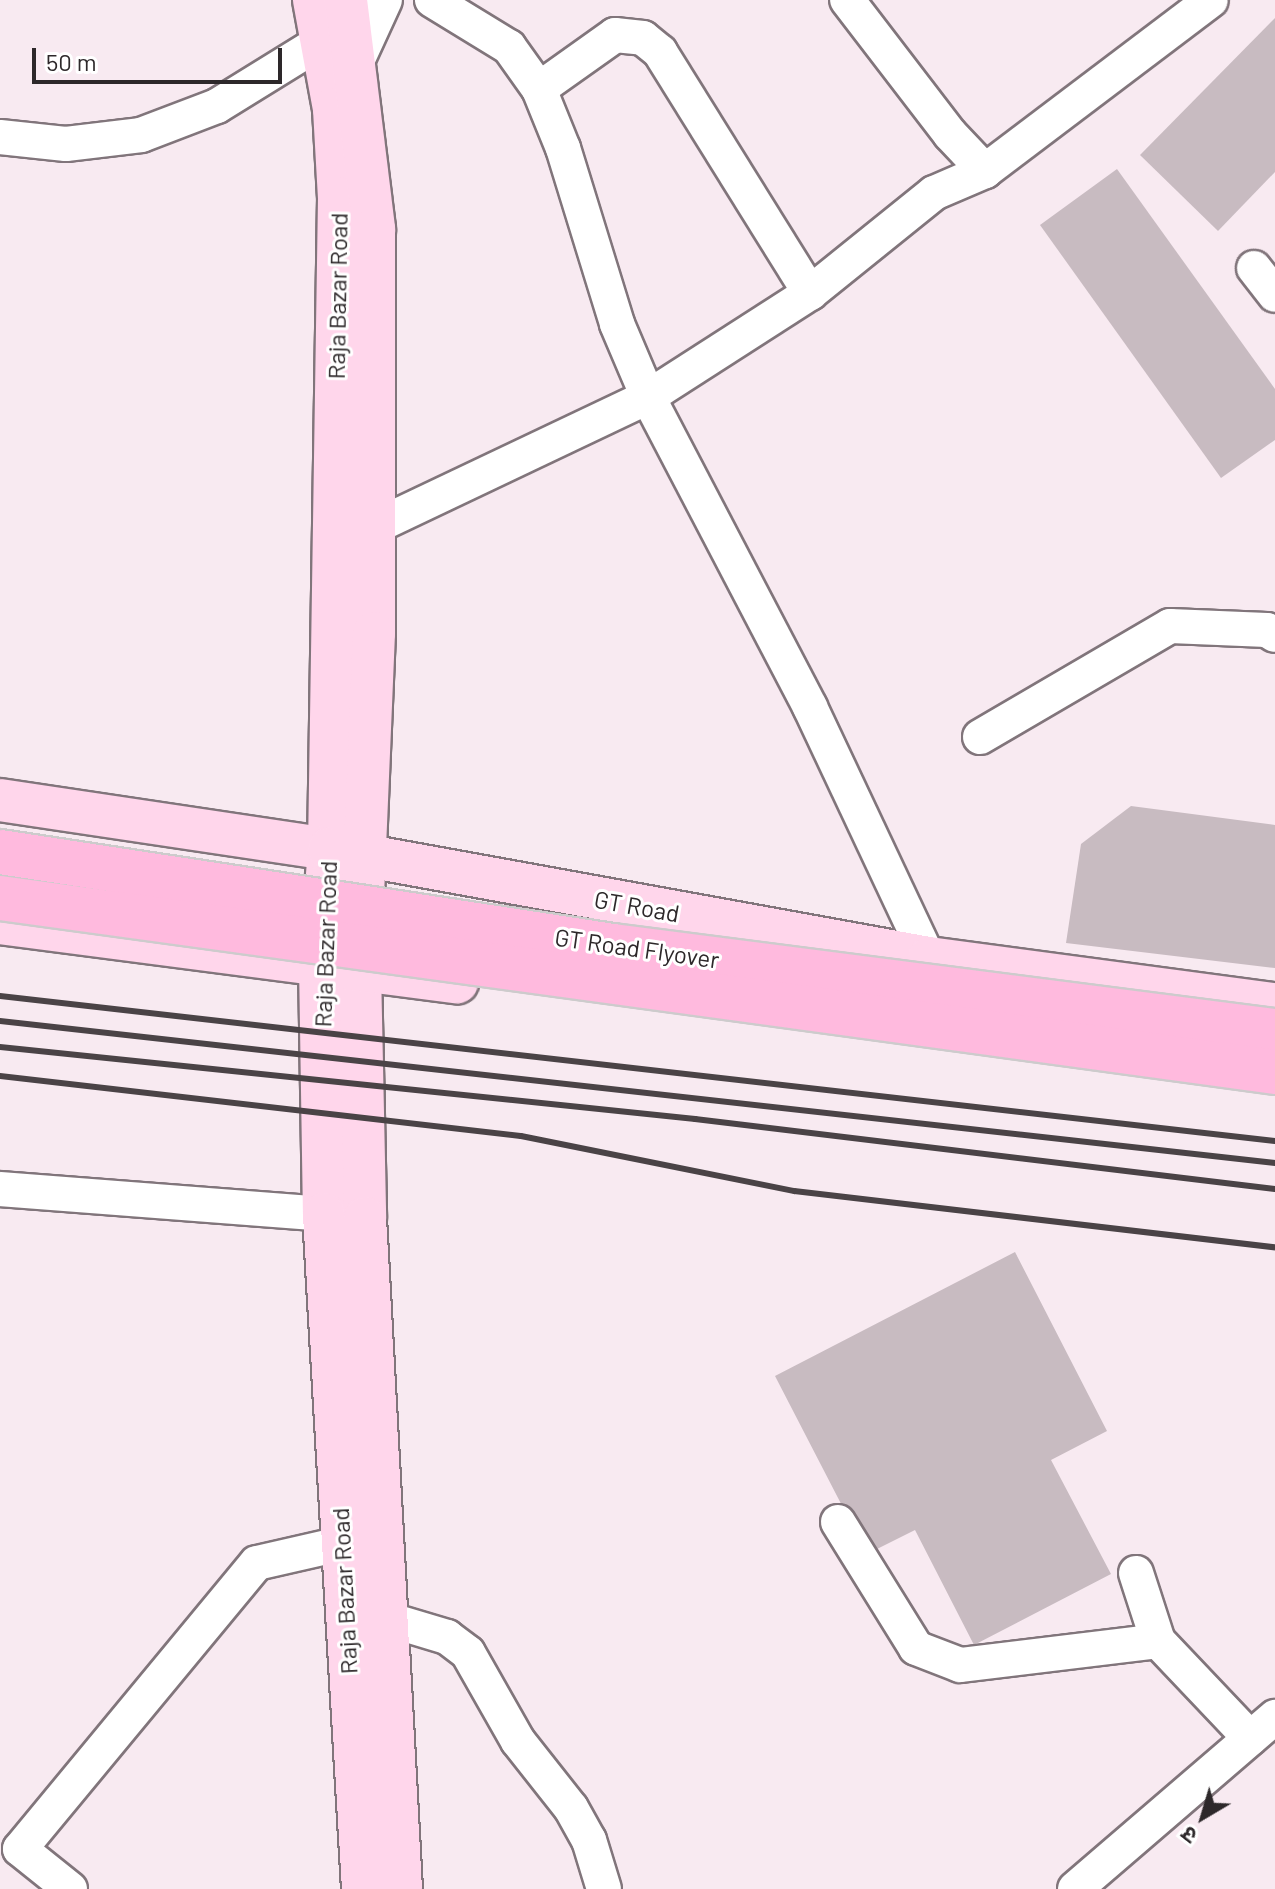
<!DOCTYPE html>
<meta charset="utf-8">
<style>
body{margin:0}
#map{position:relative;width:1275px;height:1889px;overflow:hidden;background:#f8eaf1;font-family:Barlow,"Noto Sans Devanagari",sans-serif}
div>[style]{position:absolute}
.building>*{inset:0;background:#c8bbc1}
.roads{filter:drop-shadow(2px 0 #81757b) drop-shadow(-2px 0 #81757b) drop-shadow(0 2px #81757b) drop-shadow(0 -2px #81757b)}
.minor>*{height:34px;margin:-17px;padding:0 17px;transform-origin:17px;border-radius:17px;background:#fff}
.major>*{height:42px;margin:-21px;padding:0 21px;transform-origin:21px;border-radius:21px;background:#ffd6eb}
.rail>*{height:6px;margin:-3px;padding:0 3px;transform-origin:3px;border-radius:3px;background:#4a4346}
.bridges{filter:drop-shadow(2px 0 #cdcbcc) drop-shadow(-2px 0 #cdcbcc) drop-shadow(0 2px #cdcbcc) drop-shadow(0 -2px #cdcbcc)}
.highway-bridge>*{height:44px;margin:-22px;padding:0 22px;transform-origin:22px;border-radius:22px;background:#ffbade}
span{translate:-50% -50%;white-space:nowrap;text-align:center;line-height:1.15;-webkit-text-stroke:6px #fff;paint-order:stroke}
.street-label{font-size:24px;color:#2d282a}
.north{position:absolute;left:1163px;top:1777px;width:80px;height:80px;-webkit-text-stroke:6px #fff;paint-order:stroke;rotate:218deg;font-size:22px;font-weight:700;line-height:32px;text-align:center;color:#2d282a}
.north::after{content:'';display:block;margin:auto;width:28px;height:36px;background:#2d282a;clip-path:polygon(50% 0,100% 100%,50% 72%,0 100%)}
.scale{position:absolute;left:32px;top:48px;width:250px;height:36px;box-sizing:border-box;border:4px solid #2d282a;border-top:0;padding-left:10px;font-size:24px;line-height:28px;white-space:nowrap;color:#2d282a;-webkit-text-stroke:6px #fff;paint-order:stroke}
</style>
<div id="map">
<div class="building">
<i style="clip-path:polygon(1275px 18px,1275px 172px,1218px 231px,1140px 155px)"></i>
<i style="clip-path:polygon(1117px 169px,1275px 389px,1275px 440px,1221px 478px,1040px 225px)"></i>
<i style="clip-path:polygon(1131px 806px,1275px 825px,1275px 968px,1066px 943px,1081px 844px)"></i>
<i style="clip-path:polygon(1015px 1252px,1107px 1431px,1051px 1460px,1111px 1574px,974px 1645px,915px 1530px,867px 1554px,775px 1376px)"></i>
</div>
<div class="roads">
<div class="minor">
<i style="left:432px;top:0;width:90px;rotate:31.4deg"></i>
<i style="left:509px;top:47px;width:52px;rotate:54.5deg"></i>
<i style="left:539px;top:89px;width:64px;rotate:67.9deg"></i>
<i style="left:563px;top:148px;width:184px;rotate:72.9deg"></i>
<i style="left:617px;top:324px;width:79px;rotate:67deg"></i>
<i style="left:648px;top:397px;width:350px;rotate:62.4deg"></i>
<i style="left:810px;top:707px;width:298px;rotate:64.8deg"></i>
<i style="left:352px;top:72px;width:79px;rotate:-65.4deg"></i>
<i style="left:539px;top:89px;width:93px;rotate:-35.4deg"></i>
<i style="left:615px;top:35px;width:28px;rotate:6deg"></i>
<i style="left:643px;top:38px;width:22px;rotate:39deg"></i>
<i style="left:660px;top:52px;width:284px;rotate:58.1deg"></i>
<i style="left:0;top:137px;width:66px;rotate:6.1deg"></i>
<i style="left:66px;top:144px;width:76px;rotate:-6.8deg"></i>
<i style="left:141px;top:135px;width:81px;rotate:-20.9deg"></i>
<i style="left:217px;top:106px;width:126px;rotate:-31.7deg"></i>
<i style="left:324px;top:40px;width:18px;rotate:-61deg"></i>
<i style="left:985px;top:171px;width:283px;rotate:-37.1deg"></i>
<i style="left:1254px;top:268px;width:34px;rotate:52deg"></i>
<i style="left:374px;top:527px;width:303px;rotate:-25.4deg"></i>
<i style="left:648px;top:397px;width:193px;rotate:-32.7deg"></i>
<i style="left:810px;top:293px;width:159px;rotate:-38.9deg"></i>
<i style="left:934px;top:193px;width:56px;rotate:-23.3deg"></i>
<i style="left:985px;top:171px;width:51px;rotate:-133.4deg"></i>
<i style="left:950px;top:134px;width:169px;rotate:-127.5deg"></i>
<i style="left:980px;top:737px;width:220px;rotate:-30.3deg"></i>
<i style="left:1170px;top:626px;width:97px;rotate:2.4deg"></i>
<i style="left:1267px;top:630px;width:9px;rotate:32deg"></i>
<i style="left:0;top:1189px;width:350px;rotate:4.4deg"></i>
<i style="left:838px;top:1522px;width:148px;rotate:58.2deg"></i>
<i style="left:916px;top:1648px;width:47px;rotate:21.1deg"></i>
<i style="left:960px;top:1665px;width:199px;rotate:-6.9deg"></i>
<i style="left:1158px;top:1641px;width:134px;rotate:46.5deg"></i>
<i style="left:1136px;top:1573px;width:71px;rotate:72.1deg"></i>
<i style="left:387px;top:1619px;width:63px;rotate:16.7deg"></i>
<i style="left:447px;top:1637px;width:26px;rotate:37deg"></i>
<i style="left:468px;top:1653px;width:101px;rotate:60.4deg"></i>
<i style="left:518px;top:1741px;width:85px;rotate:51.7deg"></i>
<i style="left:571px;top:1808px;width:37px;rotate:61deg"></i>
<i style="left:589px;top:1840px;width:51px;rotate:73deg"></i>
<i style="left:70px;top:1889px;width:64px;rotate:-141.3deg"></i>
<i style="left:20px;top:1849px;width:371px;rotate:-50.4deg"></i>
<i style="left:257px;top:1563px;width:85px;rotate:-12.9deg"></i>
<i style="left:1075px;top:1889px;width:264px;rotate:-40.7deg"></i>
</div>
<div class="major">
<i style="left:314px;top:0;width:111px;rotate:79.6deg"></i>
<i style="left:334px;top:109px;width:89px;rotate:86.8deg"></i>
<i style="left:339px;top:198px;width:651px;rotate:90.88deg"></i>
<i style="left:329px;top:849px;width:114px;rotate:94.5deg"></i>
<i style="left:320px;top:963px;width:251px;rotate:89.1deg"></i>
<i style="left:324px;top:1214px;width:676px;rotate:86.69deg"></i>
<i style="left:346px;top:0;width:231px;rotate:83deg"></i>
<i style="left:374px;top:229px;width:404px;rotate:90deg"></i>
<i style="left:374px;top:633px;width:337px;rotate:92.4deg"></i>
<i style="left:360px;top:970px;width:248px;rotate:88.8deg"></i>
<i style="left:365px;top:1218px;width:672px;rotate:86.93deg"></i>
<i style="left:0;top:800px;width:333px;rotate:8.5deg"></i>
<i style="left:329px;top:849px;width:610px;rotate:10.3deg"></i>
<i style="left:929px;top:958px;width:349px;rotate:7.6deg"></i>
<i style="left:0;top:923px;width:461px;rotate:7.4deg"></i>
</div>
</div>
<div class="rail">
<i style="left:0;top:996px;width:1283px;rotate:6.49deg"></i>
<i style="left:0;top:1021px;width:1283px;rotate:6.35deg"></i>
<i style="left:0;top:1047px;width:699px;rotate:5.91deg"></i>
<i style="left:695px;top:1119px;width:584px;rotate:6.88deg"></i>
<i style="left:0;top:1076px;width:524px;rotate:6.57deg"></i>
<i style="left:521px;top:1136px;width:279px;rotate:11.4deg"></i>
<i style="left:795px;top:1191px;width:483px;rotate:6.7deg"></i>
</div>
<div class="bridges">
<div class="highway-bridge">
<i style="left:0;top:852px;width:620px;rotate:8.72deg"></i>
<i style="left:613px;top:946px;width:667px;rotate:7.32deg"></i>
<i style="left:0;top:898px;width:1287px;rotate:7.77deg"></i>
</div>
</div>
<div class="street-label">
<span style="left:337px;top:296px;rotate:-89deg">Raja Bazar Road</span>
<span style="left:637px;top:906px;rotate:10deg">GT Road</span>
<span style="left:325px;top:944px;rotate:-88deg">Raja Bazar Road</span>
<span style="left:637px;top:948px;rotate:8deg">GT Road Flyover</span>
<span style="left:344px;top:1591px;rotate:-93deg">Raja Bazar Road</span>
</div>
<div class="north">उ</div>
<div class="scale">50 m</div>
</div>
